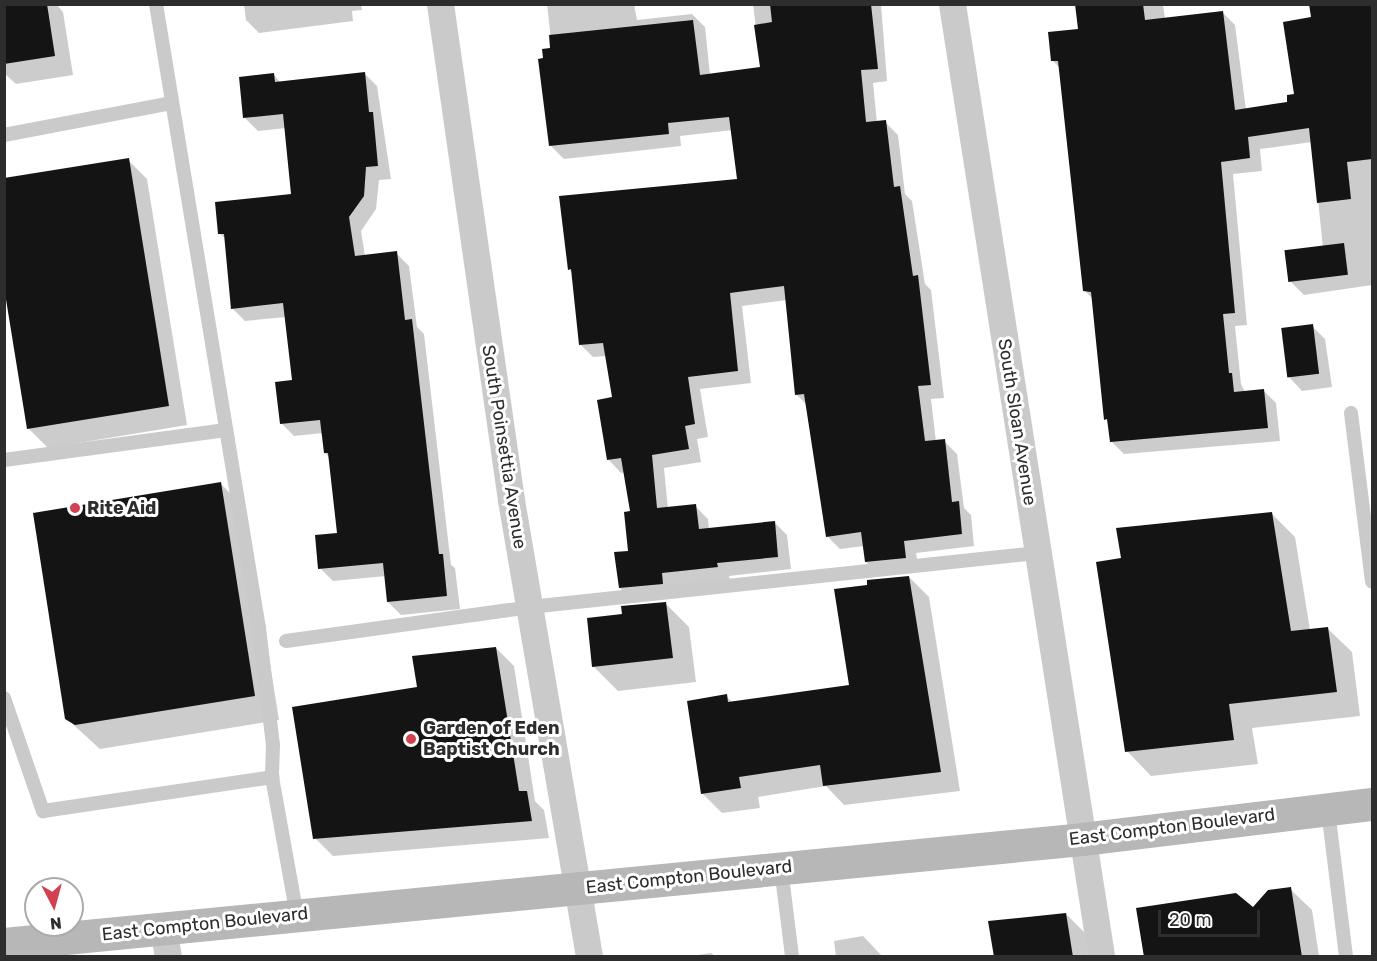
<!DOCTYPE html>
<style>
body{margin:0}
#map{position:relative;width:1377px;height:961px;overflow:hidden;background:#fff;font-family:Rubik,sans-serif}
div>[style]{position:absolute}
.shadow>*{inset:0;background:#0003}
.building>*{inset:0;background:#141414;transform-origin:0 0}
.service>*{height:14px;margin:-7px;padding:0 7px;transform-origin:7px;border-radius:7px;background:#cacaca}
.minor>*{height:27px;margin:-13.5px;padding:0 13.5px;transform-origin:13.5px;border-radius:13.5px;background:#cacaca}
.secondary>*{height:33px;margin:-16.5px;padding:0 16.5px;transform-origin:16.5px;border-radius:16.5px;background:#b7b7b7}
.dots>*{width:16px;height:16px;translate:-50% -50%;box-sizing:border-box;border:3px solid #fff;border-radius:50%}
span{translate:-50% -50%;white-space:nowrap;text-align:center;line-height:1.15;-webkit-text-stroke:6px #fff;paint-order:stroke}
.street-label{font-size:18px;color:#2d2d2d}
.poi-label{font-size:18px;color:#2d2d2d;font-weight:700}
.left{translate:0 -50%;text-align:left}
.frame{position:absolute;inset:0;border:6px solid #2d2d2d;pointer-events:none}
.north{position:absolute;left:24px;top:877px;width:60px;height:60px;box-sizing:border-box;background:#fff;border:2px solid #ababab;border-radius:50%;rotate:174deg;font-size:16px;font-weight:700;line-height:24px;text-align:center;color:#2d2d2d}
.north::after{content:'';display:block;margin:auto;width:21px;height:27px;background:#d24151;clip-path:polygon(50% 0,100% 100%,50% 72%,0 100%)}
.scale{position:absolute;left:1158px;top:910px;width:102px;height:27px;box-sizing:border-box;border:3px solid #2d2d2d;border-top:0;padding-left:8px;font-size:18px;line-height:21px;white-space:nowrap;color:#2d2d2d;-webkit-text-stroke:4px #fff;paint-order:stroke}
</style>
<div id="map">
<div class="shadow">
<i style="clip-path:polygon(4px 4px,56px 4px,63px 12px,73px 75px,16px 84px,4px 73px)"></i>
<i style="clip-path:polygon(244px 4px,361px 4px,362px 10px,352px 11px,353px 21px,259px 33px,246px 20px)"></i>
<i style="clip-path:polygon(547px 4px,634px 4px,637px 20px,692px 14px,705px 27px,710px 75px,761px 68px,753px 4px,881px 4px,887px 81px,873px 83px,877px 123px,885px 122px,898px 135px,905px 194px,912px 201px,925px 284px,931px 290px,944px 398px,931px 399px,936px 442px,944px 441px,957px 454px,964px 508px,971px 515px,974px 546px,916px 553px,919px 570px,879px 575px,866px 562px,864px 546px,840px 549px,827px 536px,807px 405px,797px 395px,787px 300px,742px 306px,751px 383px,700px 389px,708px 437px,697px 439px,701px 462px,664px 468px,668px 509px,695px 506px,708px 519px,709px 529px,774px 522px,787px 535px,791px 569px,729px 576px,730px 580px,633px 601px,620px 588px,630px 552px,631px 513px,625px 472px,621px 473px,609px 460px,614px 399px,606px 356px,593px 357px,580px 344px,573px 273px,569px 269px,738px 180px,733px 130px,680px 136px,681px 146px,564px 159px,551px 146px,545px 60px,552px 49px)"></i>
<i style="clip-path:polygon(1077px 4px,1163px 4px,1165px 19px,1222px 12px,1235px 25px,1246px 110px,1289px 103px,1296px 95px,1285px 23px,1372px 9px,1372px 285px,1304px 295px,1291px 282px,1323px 248px,1312px 142px,1260px 149px,1262px 171px,1233px 174px,1247px 325px,1235px 326px,1241px 384px,1245px 392px,1263px 390px,1276px 403px,1280px 441px,1124px 454px,1111px 441px,1109px 423px,1106px 419px,1093px 299px,1084px 290px,1060px 68px,1053px 61px,1080px 31px)"></i>
<i style="clip-path:polygon(364px 73px,377px 86px,391px 179px,379px 180px,376px 209px,361px 231px,365px 256px,396px 253px,409px 266px,417px 327px,424px 334px,451px 565px,455px 568px,460px 609px,401px 615px,388px 602px,386px 576px,333px 581px,320px 568px,338px 534px,330px 458px,325px 453px,323px 433px,294px 436px,281px 423px,294px 382px,286px 317px,245px 321px,232px 308px,226px 239px,219px 233px,293px 195px,286px 128px,258px 131px,245px 118px,274px 75px,281px 83px)"></i>
<i style="clip-path:polygon(128px 160px,147px 179px,187px 425px,48px 448px,29px 429px)"></i>
<i style="clip-path:polygon(1312px 326px,1325px 339px,1332px 387px,1302px 391px,1290px 378px)"></i>
<i style="clip-path:polygon(221px 484px,245px 508px,279px 720px,100px 749px,67px 719px)"></i>
<i style="clip-path:polygon(1271px 513px,1295px 537px,1310px 630px,1327px 628px,1352px 652px,1360px 716px,1252px 728px,1258px 764px,1151px 776px,1127px 751px,1122px 560px)"></i>
<i style="clip-path:polygon(909px 577px,929px 597px,960px 791px,844px 805px,826px 786px,758px 797px,760px 808px,722px 813px,702px 793px,726px 696px,733px 703px,851px 686px,869px 587px)"></i>
<i style="clip-path:polygon(665px 603px,689px 627px,696px 682px,618px 691px,594px 667px,624px 615px)"></i>
<i style="clip-path:polygon(496px 648px,514px 666px,535px 801px,544px 810px,549px 838px,333px 856px,315px 838px,419px 688px)"></i>
<i style="clip-path:polygon(1290px 889px,1312px 910px,1319px 956px,1146px 956px,1253px 909px)"></i>
<i style="clip-path:polygon(1066px 914px,1085px 933px,1088px 956px,995px 956px)"></i>
<i style="clip-path:polygon(863px 936px,882px 956px,836px 956px,834px 941px)"></i>
<i style="clip-path:polygon(711px 953px,715px 956px,691px 956px)"></i>
</div>
<div class="building">
<i style="clip-path:polygon(4px 4px,47px 4px,55px 56px,4px 64px)"></i>
<i style="clip-path:polygon(770px 4px,871px 4px,878px 69px,861px 70px,866px 122px,886px 120px,894px 187px,900px 186px,913px 276px,918px 275px,931px 385px,918px 386px,925px 441px,945px 439px,952px 502px,959px 501px,962px 534px,904px 541px,906px 558px,865px 562px,861px 532px,826px 537px,804px 394px,795px 395px,784px 286px,730px 293px,738px 371px,688px 377px,695px 424px,685px 426px,689px 449px,652px 455px,657px 508px,696px 504px,699px 529px,775px 521px,778px 557px,717px 563px,718px 567px,662px 573px,663px 584px,619px 588px,614px 552px,628px 551px,624px 512px,630px 511px,621px 458px,607px 460px,597px 400px,612px 397px,603px 343px,579px 345px,571px 269px,568px 270px,559px 196px,737px 179px,729px 117px,668px 123px,669px 134px,549px 146px,538px 59px,543px 58px,542px 49px,550px 48px,549px 35px,693px 20px,700px 75px,760px 67px,754px 25px,772px 22px)"></i>
<i style="clip-path:polygon(1075px 4px,1143px 4px,1145px 20px,1223px 11px,1235px 110px,1287px 102px,1287px 95px,1294px 94px,1283px 22px,1311px 17px,1309px 4px,1372px 4px,1372px 159px,1347px 162px,1351px 199px,1317px 203px,1309px 128px,1248px 137px,1250px 158px,1221px 162px,1235px 313px,1223px 314px,1229px 373px,1232px 373px,1234px 392px,1264px 389px,1268px 428px,1110px 442px,1107px 419px,1104px 420px,1091px 292px,1083px 291px,1058px 61px,1051px 61px,1048px 32px,1078px 29px)"></i>
<i style="clip-path:polygon(365px 72px,369px 112px,373px 112px,378px 166px,366px 167px,364px 196px,349px 217px,355px 256px,397px 251px,405px 320px,412px 319px,439px 554px,443px 554px,447px 596px,387px 602px,383px 563px,318px 569px,315px 535px,337px 533px,328px 453px,324px 453px,320px 420px,280px 424px,275px 382px,292px 380px,283px 303px,231px 309px,224px 234px,218px 234px,215px 202px,291px 194px,283px 114px,243px 118px,239px 77px,274px 73px,275px 82px)"></i>
<i style="clip-path:polygon(129px 158px,169px 406px,27px 429px,4px 287px,4px 178px)"></i>
<i style="left:1344px;top:243px;width:32px;height:60px;rotate:83deg"></i>
<i style="left:1313px;top:324px;width:50px;height:32px;rotate:83deg"></i>
<i style="clip-path:polygon(221px 482px,255px 696px,75px 725px,65px 719px,33px 513px)"></i>
<i style="clip-path:polygon(1272px 512px,1291px 631px,1328px 627px,1337px 692px,1229px 704px,1234px 740px,1125px 752px,1096px 562px,1121px 558px,1116px 528px)"></i>
<i style="clip-path:polygon(909px 576px,941px 772px,823px 786px,820px 765px,739px 777px,741px 788px,701px 794px,687px 701px,727px 694px,728px 702px,849px 685px,834px 589px,867px 585px,867px 580px)"></i>
<i style="clip-path:polygon(666px 602px,673px 658px,592px 667px,587px 618px,622px 614px,621px 606px)"></i>
<i style="clip-path:polygon(496px 647px,519px 791px,527px 791px,532px 821px,313px 839px,292px 707px,417px 687px,412px 656px)"></i>
<i style="clip-path:polygon(1291px 887px,1302px 957px,1144px 957px,1136px 908px,1236px 893px,1253px 907px,1268px 890px)"></i>
<i style="clip-path:polygon(1066px 913px,1073px 957px,994px 957px,988px 921px)"></i>
</div>
<div class="service">
<i style="left:156px;top:4px;width:632px;rotate:80.63deg"></i>
<i style="left:259px;top:628px;width:118px;rotate:83.2deg"></i>
<i style="left:273px;top:745px;width:32px;rotate:92deg"></i>
<i style="left:4px;top:135px;width:170px;rotate:-10.8deg"></i>
<i style="left:1351px;top:413px;width:170px;rotate:82.9deg"></i>
<i style="left:4px;top:460px;width:224px;rotate:-7.7deg"></i>
<i style="left:286px;top:641px;width:246px;rotate:-7.9deg"></i>
<i style="left:530px;top:607px;width:510px;rotate:-6.08deg"></i>
<i style="left:4px;top:698px;width:120px;rotate:71deg"></i>
<i style="left:43px;top:811px;width:232px;rotate:-8.4deg"></i>
<i style="left:272px;top:777px;width:141px;rotate:79.8deg"></i>
<i style="left:1328px;top:810px;width:147px;rotate:83deg"></i>
<i style="left:781px;top:868px;width:89px;rotate:82.9deg"></i>
</div>
<div class="minor">
<i style="left:440px;top:4px;width:501px;rotate:81.85deg"></i>
<i style="left:511px;top:500px;width:463px;rotate:80.3deg"></i>
<i style="left:952px;top:4px;width:964px;rotate:81.1deg"></i>
<i style="left:163px;top:928px;width:28px;rotate:80deg"></i>
</div>
<div class="secondary">
<i style="left:4px;top:944px;width:1083px;rotate:-5.56deg"></i>
<i style="left:1082px;top:839px;width:292px;rotate:-6.9deg"></i>
</div>
<div class="dots">
<i style="left:75px;top:508px;background:#d24151"></i>
<i style="left:411px;top:739px;background:#d24151"></i>
</div>
<div class="street-label">
<span style="left:1017px;top:422px;rotate:81deg">South Sloan Avenue</span>
<span style="left:504px;top:447px;rotate:81deg">South Poinsettia Avenue</span>
<span style="left:1172px;top:827px;rotate:-7deg">East Compton Boulevard</span>
<span style="left:689px;top:877px;rotate:-6deg">East Compton Boulevard</span>
<span style="left:205px;top:924px;rotate:-6deg">East Compton Boulevard</span>
</div>
<div class="poi-label">
<span class="left" style="left:87px;top:508px">Rite Aid</span>
<span class="left" style="left:423px;top:739px">Garden of Eden<br>Baptist Church</span>
</div>
<div class="frame"></div>
<div class="north">N</div>
<div class="scale">20 m</div>
</div>
